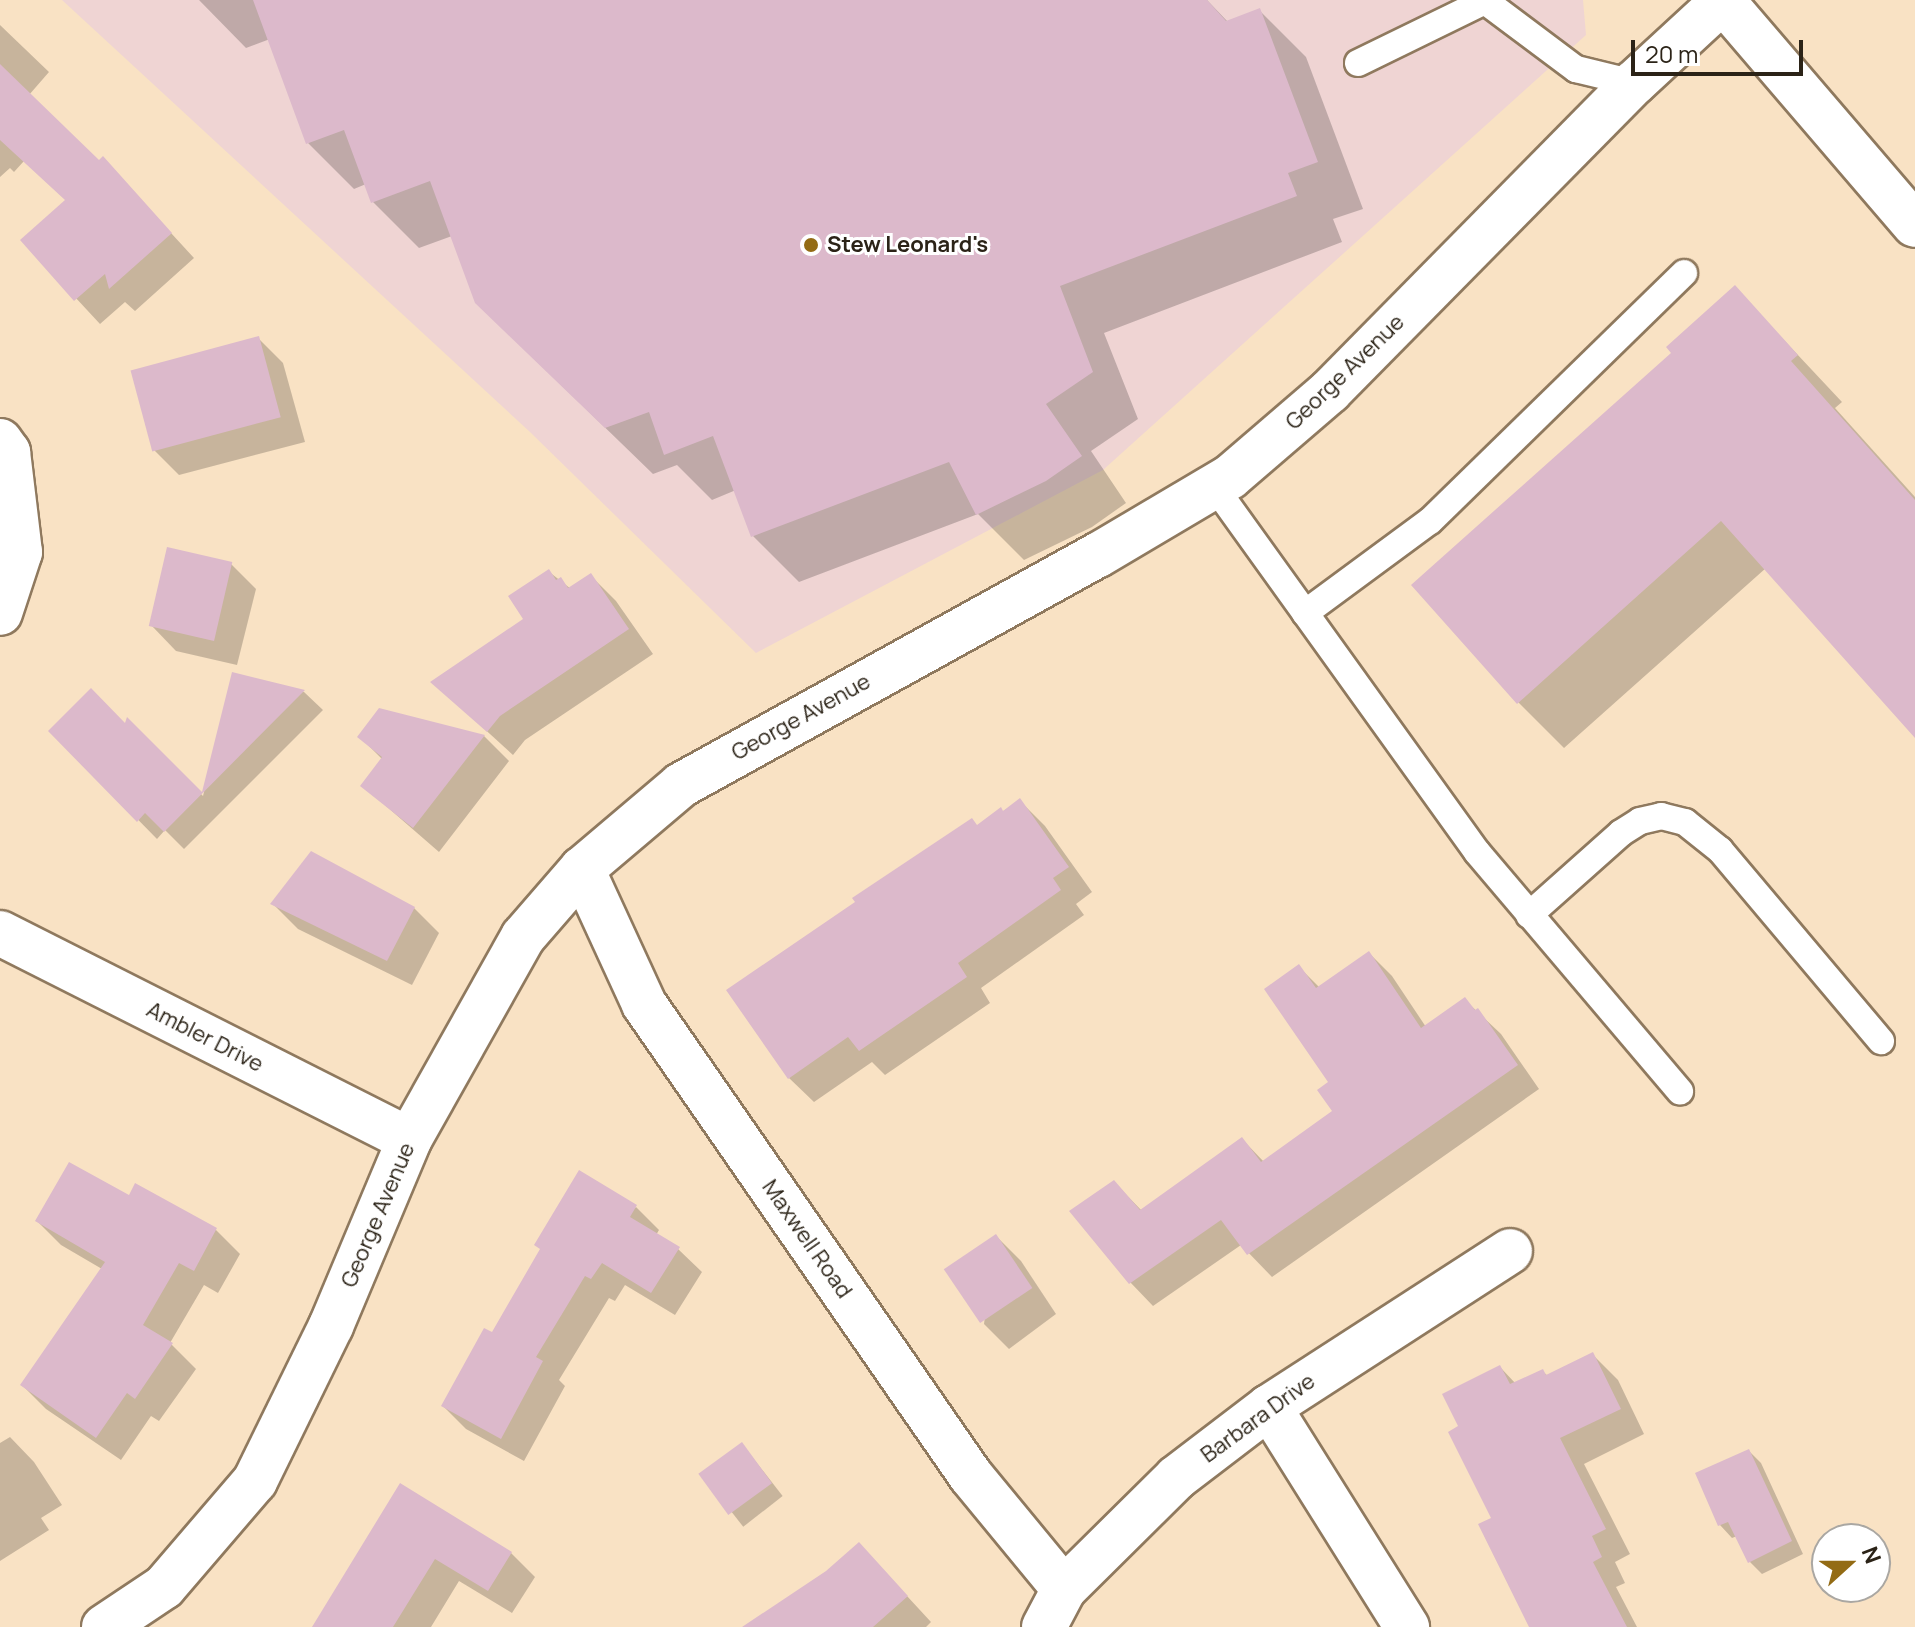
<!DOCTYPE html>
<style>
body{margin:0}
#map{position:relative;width:1915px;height:1627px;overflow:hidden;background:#f9e2c4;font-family:Manrope,sans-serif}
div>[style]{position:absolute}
.commercial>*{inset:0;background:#efd4d3}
.shadow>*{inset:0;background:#0003;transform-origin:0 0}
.building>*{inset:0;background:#dcb9cb;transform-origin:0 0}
.roads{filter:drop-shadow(2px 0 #8f795e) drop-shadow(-2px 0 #8f795e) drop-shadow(0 2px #8f795e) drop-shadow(0 -2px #8f795e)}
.lane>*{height:26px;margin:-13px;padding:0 13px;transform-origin:13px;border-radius:13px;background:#fff}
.street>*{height:44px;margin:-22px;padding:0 22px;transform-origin:22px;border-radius:22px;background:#fff}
.primary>*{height:44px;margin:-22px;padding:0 22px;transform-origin:22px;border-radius:22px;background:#fff}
.dots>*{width:22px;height:22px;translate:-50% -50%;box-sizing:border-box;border:4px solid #fff;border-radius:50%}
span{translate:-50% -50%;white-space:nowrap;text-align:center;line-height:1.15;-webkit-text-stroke:6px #fff;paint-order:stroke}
.poi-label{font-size:22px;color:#2b2317;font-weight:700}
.left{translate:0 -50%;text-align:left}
.street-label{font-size:22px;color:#2b2317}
.north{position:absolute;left:1811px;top:1523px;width:80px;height:80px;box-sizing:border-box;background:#fff;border:2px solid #aaa7a2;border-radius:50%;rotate:69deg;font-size:22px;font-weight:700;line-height:32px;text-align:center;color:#2b2317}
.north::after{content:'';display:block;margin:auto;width:28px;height:36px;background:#936b14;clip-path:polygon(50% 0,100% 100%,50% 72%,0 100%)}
.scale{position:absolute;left:1631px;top:40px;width:172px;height:36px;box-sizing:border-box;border:4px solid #2b2317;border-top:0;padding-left:10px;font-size:24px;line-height:28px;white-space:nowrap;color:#2b2317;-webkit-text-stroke:6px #fff;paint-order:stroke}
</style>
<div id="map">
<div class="commercial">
<i style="clip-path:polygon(62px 0,1583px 0,1586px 35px,1103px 470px,756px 653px,530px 432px)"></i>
</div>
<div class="shadow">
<i style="clip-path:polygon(199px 0,1207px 0,1228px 22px,1260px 11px,1306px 57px,1363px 209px,1333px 219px,1342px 242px,1104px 333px,1138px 419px,1091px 451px,1126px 503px,1092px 527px,1024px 560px,978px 514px,799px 582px,753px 536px,736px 490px,712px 500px,677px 465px,653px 474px,524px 349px,452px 236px,419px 248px,373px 202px,366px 184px,354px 189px,308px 143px,270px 39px,246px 48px)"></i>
<i style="clip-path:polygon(0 25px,49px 72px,29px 95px,99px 163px,103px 159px,194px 258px,135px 311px,125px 302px,100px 324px,23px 241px,67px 201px,24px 161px,14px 172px,10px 168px,0 177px)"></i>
<i style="clip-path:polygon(1735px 288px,1842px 402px,1835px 408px,1915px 497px,1915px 735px,1766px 568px,1564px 748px,1518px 702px)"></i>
<i style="clip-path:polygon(258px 338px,283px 363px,305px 442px,179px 475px,154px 450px)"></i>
<i style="clip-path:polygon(231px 564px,256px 589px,237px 665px,176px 651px,151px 625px)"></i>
<i style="clip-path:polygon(548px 571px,571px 589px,591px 576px,616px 601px,653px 654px,525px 740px,513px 755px,433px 682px,525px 620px)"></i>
<i style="clip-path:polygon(233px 674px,304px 692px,323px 710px,184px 849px,165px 830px,157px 839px,51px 731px,127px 727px,128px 721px,203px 796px)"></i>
<i style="clip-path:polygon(380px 711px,484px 736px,509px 761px,439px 852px,363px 786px,383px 760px,360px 737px)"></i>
<i style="clip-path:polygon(1020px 801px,1045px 826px,1092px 892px,1076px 904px,1084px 915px,981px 988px,990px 1003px,885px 1075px,872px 1062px,814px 1102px,789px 1078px,978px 826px)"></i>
<i style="clip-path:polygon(273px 904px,414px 908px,439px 933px,412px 985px,298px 929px)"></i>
<i style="clip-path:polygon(1369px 953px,1392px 976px,1426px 1027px,1465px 1000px,1501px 1034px,1539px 1089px,1272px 1277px,1241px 1245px,1153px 1306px,1130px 1282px,1114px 1182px,1142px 1211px,1242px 1139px,1264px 1162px,1335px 1111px,1331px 1082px,1299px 967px,1320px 988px)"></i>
<i style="clip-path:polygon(129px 1198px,216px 1230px,240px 1254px,218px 1293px,204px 1285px,170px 1343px,196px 1369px,159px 1421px,151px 1416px,121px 1460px,46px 1409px,22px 1385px,102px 1269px,61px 1245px,37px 1221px)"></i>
<i style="clip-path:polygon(636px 1207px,659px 1230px,656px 1235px,678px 1249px,702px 1272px,675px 1315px,625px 1285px,615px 1301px,609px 1298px,559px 1380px,565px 1386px,524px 1461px,466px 1429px,443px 1406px,492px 1335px)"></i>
<i style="clip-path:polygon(996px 1236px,1021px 1261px,1056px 1314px,1009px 1349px,984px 1324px)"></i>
<i style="clip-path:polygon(1593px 1355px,1618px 1380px,1644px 1434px,1584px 1464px,1630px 1554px,1615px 1562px,1625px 1583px,1616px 1587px,1637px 1627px,1540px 1627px,1493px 1519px,1461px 1427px,1500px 1367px,1516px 1384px,1542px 1371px,1548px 1376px)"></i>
<i style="clip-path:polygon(10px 1437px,34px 1462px,62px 1505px,41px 1518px,49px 1530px,0 1561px,0 1443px)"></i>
<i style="left:742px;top:1444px;width:66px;height:50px;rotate:52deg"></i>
<i style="clip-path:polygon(1749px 1451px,1761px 1463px,1803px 1554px,1762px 1574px,1750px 1562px,1737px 1536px,1732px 1538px,1720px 1525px,1698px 1474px)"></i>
<i style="clip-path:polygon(401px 1485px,511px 1553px,535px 1577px,512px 1613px,459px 1581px,431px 1627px,314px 1627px)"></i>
<i style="clip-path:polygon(859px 1544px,931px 1622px,926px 1627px,745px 1627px,827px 1573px)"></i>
</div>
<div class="building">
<i style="clip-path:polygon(253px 0,1207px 0,1226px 21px,1260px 8px,1318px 162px,1288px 173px,1297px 196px,1060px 286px,1093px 372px,1046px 404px,1082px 456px,1046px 481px,976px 515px,949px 462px,751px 537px,713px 436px,664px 455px,649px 412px,605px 428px,475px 303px,430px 181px,371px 203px,344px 130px,306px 144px)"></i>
<i style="clip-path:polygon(0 64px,99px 160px,103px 156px,172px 233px,109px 289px,105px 274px,74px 301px,20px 240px,65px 200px,0 140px)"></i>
<i style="clip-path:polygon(1735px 285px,1798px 355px,1791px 361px,1915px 500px,1915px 738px,1721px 521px,1517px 704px,1411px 585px,1671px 353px,1666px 347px)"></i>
<i style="left:259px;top:336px;width:84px;height:133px;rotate:75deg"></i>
<i style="left:167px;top:547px;width:67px;height:81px;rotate:13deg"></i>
<i style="clip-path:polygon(549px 569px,556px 580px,561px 577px,568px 588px,591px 573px,629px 629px,500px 716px,487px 732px,430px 682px,523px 619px,508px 596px)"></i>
<i style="clip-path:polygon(232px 672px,305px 690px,164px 832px,145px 813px,137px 822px,48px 731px,91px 688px,125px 723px,127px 717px,202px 792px)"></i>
<i style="clip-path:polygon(379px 708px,485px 735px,413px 828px,360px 786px,382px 757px,357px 737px)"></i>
<i style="clip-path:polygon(1020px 798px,1069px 867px,1053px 878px,1061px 890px,958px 963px,967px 977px,859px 1051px,848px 1037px,788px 1079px,726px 990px,855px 902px,852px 898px,972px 818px,977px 825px,1001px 807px,1003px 811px)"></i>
<i style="clip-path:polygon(311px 851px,415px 907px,387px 961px,270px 904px)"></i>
<i style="clip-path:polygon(1369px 951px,1421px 1028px,1465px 997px,1475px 1010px,1478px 1008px,1518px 1065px,1247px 1255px,1221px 1220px,1129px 1284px,1069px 1211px,1114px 1180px,1140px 1210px,1242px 1137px,1261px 1162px,1332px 1111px,1317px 1090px,1328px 1082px,1264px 989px,1299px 964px,1316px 988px)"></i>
<i style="clip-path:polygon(69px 1162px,129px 1195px,135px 1183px,217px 1228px,194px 1271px,179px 1263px,143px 1325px,173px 1343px,135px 1399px,127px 1393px,96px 1438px,20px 1385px,105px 1262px,35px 1221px)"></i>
<i style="clip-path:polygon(579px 1170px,637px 1205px,630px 1217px,680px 1247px,651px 1293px,602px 1263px,591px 1279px,585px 1276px,536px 1357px,543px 1361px,501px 1439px,441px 1406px,484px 1328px,492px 1332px,540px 1249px,534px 1245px)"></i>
<i style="left:996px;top:1234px;width:65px;height:63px;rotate:56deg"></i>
<i style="clip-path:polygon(1593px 1352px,1621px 1409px,1560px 1438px,1606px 1529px,1592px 1536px,1602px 1557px,1593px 1562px,1627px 1627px,1529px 1627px,1478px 1524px,1491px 1518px,1448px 1432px,1458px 1426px,1442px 1394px,1500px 1365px,1510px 1384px,1543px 1369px,1546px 1375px)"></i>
<i style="left:742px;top:1442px;width:51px;height:54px;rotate:54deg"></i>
<i style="clip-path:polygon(1749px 1449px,1792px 1541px,1748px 1563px,1728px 1522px,1718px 1526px,1695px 1473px)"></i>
<i style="clip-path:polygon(400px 1483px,512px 1552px,488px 1591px,435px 1559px,393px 1627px,312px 1627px)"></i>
<i style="clip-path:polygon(859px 1542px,908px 1596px,873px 1627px,742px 1627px,826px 1571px)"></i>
</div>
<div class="roads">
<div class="lane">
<i style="left:1358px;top:63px;width:141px;rotate:-26deg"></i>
<i style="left:1485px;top:1px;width:114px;rotate:36.8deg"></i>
<i style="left:1576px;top:69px;width:60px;rotate:13.6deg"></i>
<i style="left:1214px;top:486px;width:451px;rotate:54.3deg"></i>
<i style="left:1477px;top:852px;width:314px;rotate:49.7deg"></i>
<i style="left:1305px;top:613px;width:155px;rotate:-36.4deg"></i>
<i style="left:1430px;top:521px;width:355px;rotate:-44.3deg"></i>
<i style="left:1529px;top:915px;width:123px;rotate:-41.7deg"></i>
<i style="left:1621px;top:833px;width:22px;rotate:-32deg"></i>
<i style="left:1640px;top:821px;width:22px;rotate:-13deg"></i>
<i style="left:1661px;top:816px;width:25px;rotate:14deg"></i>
<i style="left:1685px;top:822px;width:45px;rotate:38.7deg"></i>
<i style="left:1720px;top:850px;width:250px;rotate:49.9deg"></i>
</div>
<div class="street">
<i style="left:0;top:441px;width:14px;rotate:54deg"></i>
<i style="left:8px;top:452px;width:101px;rotate:83.2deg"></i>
<i style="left:20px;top:552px;width:64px;rotate:108.2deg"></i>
<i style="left:582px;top:869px;width:149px;rotate:65.3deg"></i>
<i style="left:644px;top:1004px;width:574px;rotate:55.29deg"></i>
<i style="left:971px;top:1476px;width:146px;rotate:50.5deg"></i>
<i style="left:0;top:933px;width:458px;rotate:26.8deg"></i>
<i style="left:1269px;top:1407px;width:260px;rotate:57.9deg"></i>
<i style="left:104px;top:1627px;width:72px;rotate:-33.7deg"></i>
<i style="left:164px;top:1587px;width:140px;rotate:-49.4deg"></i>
<i style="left:255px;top:1481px;width:173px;rotate:-63.9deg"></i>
<i style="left:331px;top:1326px;width:202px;rotate:-67.2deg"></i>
<i style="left:409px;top:1140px;width:233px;rotate:-60.7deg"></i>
<i style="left:523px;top:937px;width:90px;rotate:-49.1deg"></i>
<i style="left:582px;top:869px;width:130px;rotate:-40.3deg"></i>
<i style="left:681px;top:785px;width:476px;rotate:-28.9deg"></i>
<i style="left:1098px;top:555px;width:153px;rotate:-30.6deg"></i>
<i style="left:1230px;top:477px;width:132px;rotate:-40.7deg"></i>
<i style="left:1330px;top:391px;width:433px;rotate:-45.4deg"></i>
<i style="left:1634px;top:83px;width:121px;rotate:-42.7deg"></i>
<i style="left:1044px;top:1627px;width:43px;rotate:-62.2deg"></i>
<i style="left:1064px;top:1589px;width:158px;rotate:-44.7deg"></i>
<i style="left:1176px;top:1478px;width:117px;rotate:-37.4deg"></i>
<i style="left:1269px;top:1407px;width:287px;rotate:-32.9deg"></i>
</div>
<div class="primary">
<i style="left:1722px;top:0;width:296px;rotate:49.4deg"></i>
</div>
</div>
<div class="dots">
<i style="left:811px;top:245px;background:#936b14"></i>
</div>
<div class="poi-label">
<span class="left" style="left:827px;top:245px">Stew Leonard's</span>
</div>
<div class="street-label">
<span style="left:1345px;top:372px;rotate:-44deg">George Avenue</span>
<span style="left:801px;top:717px;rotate:-29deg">George Avenue</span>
<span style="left:205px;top:1037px;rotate:27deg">Ambler Drive</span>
<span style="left:378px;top:1215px;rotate:-67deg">George Avenue</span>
<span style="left:807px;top:1239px;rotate:55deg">Maxwell Road</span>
<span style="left:1258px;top:1418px;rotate:-36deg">Barbara Drive</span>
</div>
<div class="north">N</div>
<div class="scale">20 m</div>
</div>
